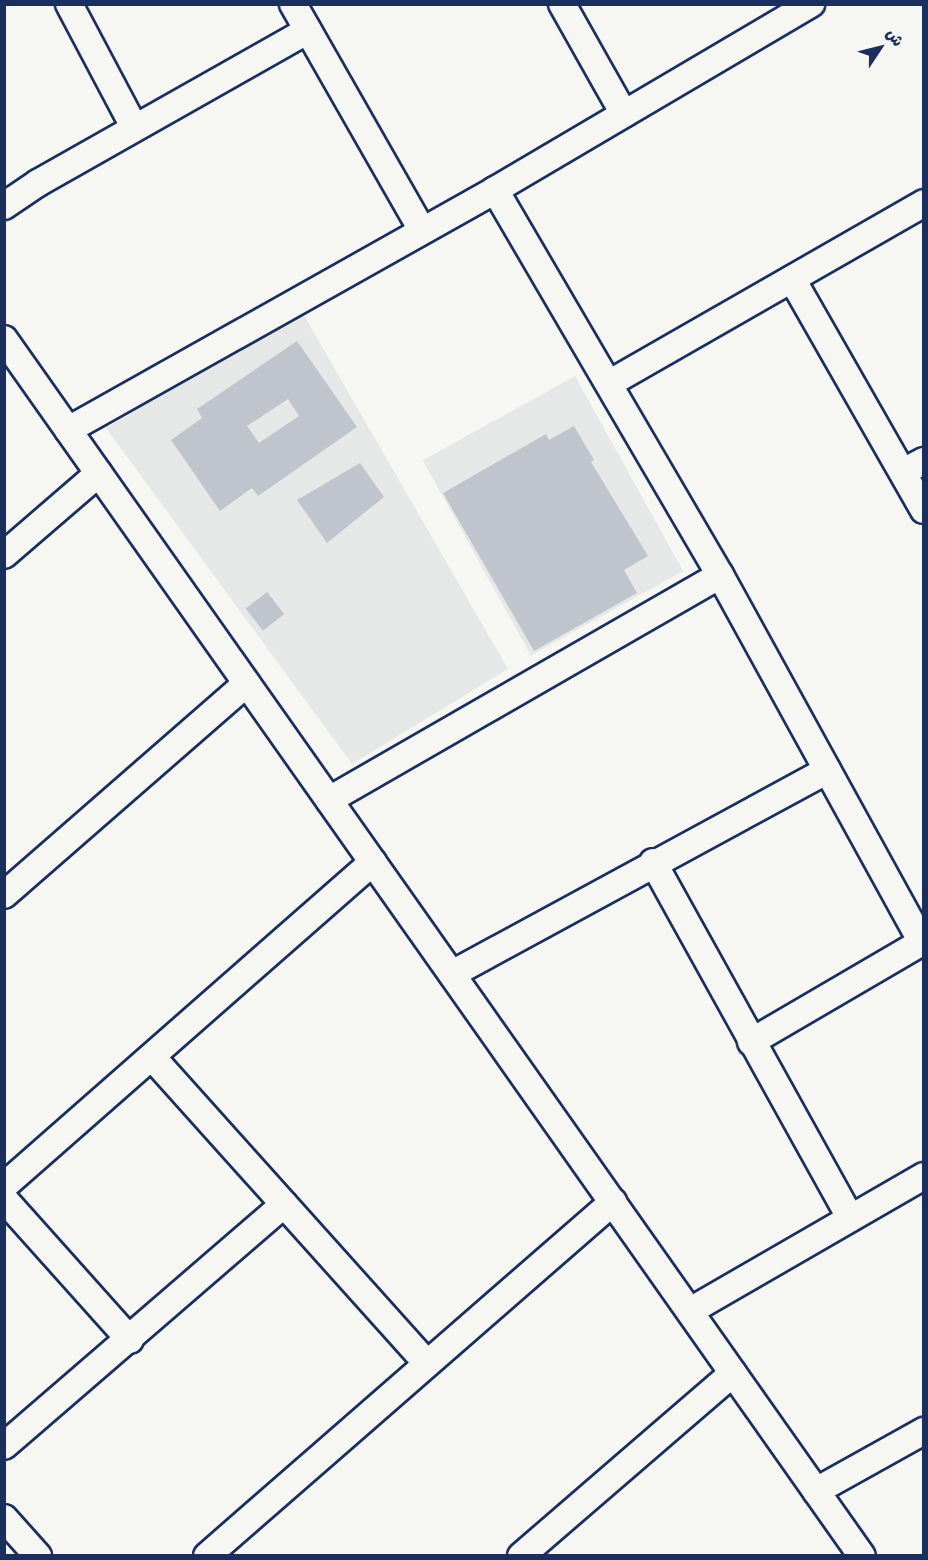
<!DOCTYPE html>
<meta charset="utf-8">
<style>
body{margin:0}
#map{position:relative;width:928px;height:1560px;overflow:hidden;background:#f6f6f2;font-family:Sriracha,"Playpen Sans Arabic",sans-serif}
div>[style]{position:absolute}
.built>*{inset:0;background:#e6e7e7;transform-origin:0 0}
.building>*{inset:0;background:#c0c4cd;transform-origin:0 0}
.roads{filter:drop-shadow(2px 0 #1b2f5e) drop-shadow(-2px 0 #1b2f5e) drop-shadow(0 2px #1b2f5e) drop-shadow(0 -2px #1b2f5e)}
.minor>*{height:26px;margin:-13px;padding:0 13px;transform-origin:13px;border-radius:13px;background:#f6f6f2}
span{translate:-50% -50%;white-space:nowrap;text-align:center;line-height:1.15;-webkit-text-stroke:4.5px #f6f6f2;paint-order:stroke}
.frame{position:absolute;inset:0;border:6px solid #1b2f5e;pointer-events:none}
.north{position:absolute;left:850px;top:18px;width:60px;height:60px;-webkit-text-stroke:4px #f6f6f2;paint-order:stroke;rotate:55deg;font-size:16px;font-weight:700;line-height:24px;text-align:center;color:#1b2f5e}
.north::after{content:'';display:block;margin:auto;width:21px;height:27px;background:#1b2f5e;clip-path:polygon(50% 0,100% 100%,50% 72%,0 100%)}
</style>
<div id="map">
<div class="built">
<i style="clip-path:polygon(302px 312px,508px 669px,352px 764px,106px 428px)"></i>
<i style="left:575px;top:376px;width:223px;height:174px;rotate:61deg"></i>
</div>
<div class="building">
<i style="clip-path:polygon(evenodd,297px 341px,357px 427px,258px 496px,252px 488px,220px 511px,171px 440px,202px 418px,197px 409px,297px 341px,288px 399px,299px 416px,259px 443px,247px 426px,288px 399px)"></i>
<i style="clip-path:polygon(574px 426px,594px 460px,591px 462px,648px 556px,624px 570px,637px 593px,534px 651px,443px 493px,546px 434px,549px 440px)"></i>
<i style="clip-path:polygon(360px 463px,384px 497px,327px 543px,297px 500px)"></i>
<i style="left:267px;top:592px;width:28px;height:27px;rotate:52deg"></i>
</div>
<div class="roads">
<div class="minor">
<i style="left:69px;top:4px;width:139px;rotate:62.1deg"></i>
<i style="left:293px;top:4px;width:260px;rotate:60.3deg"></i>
<i style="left:562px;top:4px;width:126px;rotate:60.6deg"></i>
<i style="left:495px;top:190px;width:446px;rotate:59.7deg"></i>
<i style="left:720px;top:575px;width:419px;rotate:61.2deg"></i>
<i style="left:4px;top:206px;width:41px;rotate:-34.1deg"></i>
<i style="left:38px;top:183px;width:310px;rotate:-29.5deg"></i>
<i style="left:792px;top:279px;width:266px;rotate:60.3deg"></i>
<i style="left:4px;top:339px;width:1489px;rotate:54.82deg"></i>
<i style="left:610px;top:383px;width:362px;rotate:-29.8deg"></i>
<i style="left:68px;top:430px;width:490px;rotate:-29.3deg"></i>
<i style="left:495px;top:190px;width:367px;rotate:-30.5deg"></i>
<i style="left:903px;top:472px;width:24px;rotate:-28deg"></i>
<i style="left:4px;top:555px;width:125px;rotate:-40.8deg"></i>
<i style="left:329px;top:800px;width:451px;rotate:-29.9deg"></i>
<i style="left:653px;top:862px;width:407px;rotate:61deg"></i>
<i style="left:4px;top:895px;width:322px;rotate:-41.1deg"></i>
<i style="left:452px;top:974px;width:427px;rotate:-28.5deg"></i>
<i style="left:751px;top:1042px;width:200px;rotate:-30.3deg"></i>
<i style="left:152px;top:1057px;width:411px;rotate:48.1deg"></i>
<i style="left:4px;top:1186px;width:491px;rotate:-41.3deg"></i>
<i style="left:4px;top:1199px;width:189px;rotate:48.2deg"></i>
<i style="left:690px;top:1311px;width:270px;rotate:-30deg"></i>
<i style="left:4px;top:1446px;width:370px;rotate:-40.8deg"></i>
<i style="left:816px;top:1491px;width:124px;rotate:-29.1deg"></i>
<i style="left:4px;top:1518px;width:51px;rotate:48.2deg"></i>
<i style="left:207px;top:1556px;width:539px;rotate:-41.09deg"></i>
<i style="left:521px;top:1556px;width:280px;rotate:-40.8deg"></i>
</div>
</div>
<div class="frame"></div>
<div class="north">ش</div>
</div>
